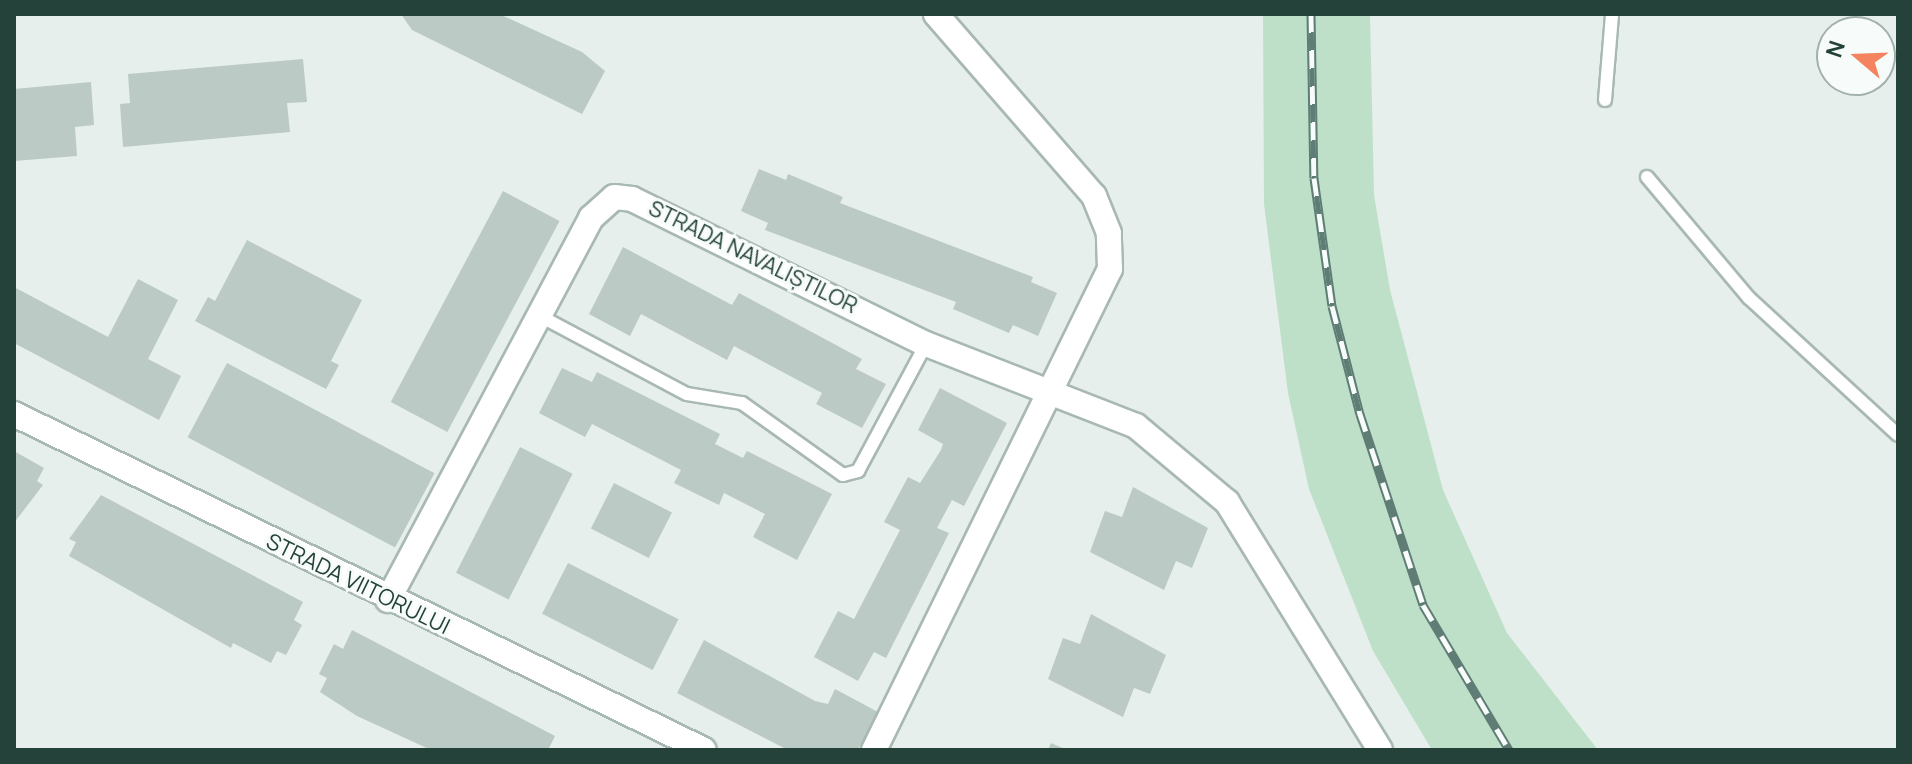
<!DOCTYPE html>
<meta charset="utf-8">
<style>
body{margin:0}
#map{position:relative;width:1912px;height:764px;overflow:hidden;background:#e6efeb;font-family:Manrope,sans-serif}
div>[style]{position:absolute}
.green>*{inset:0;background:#bfe0c8}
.building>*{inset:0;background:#bbcac4;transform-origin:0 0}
.roads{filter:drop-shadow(2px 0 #a8b8b2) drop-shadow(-2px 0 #a8b8b2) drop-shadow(0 2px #a8b8b2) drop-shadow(0 -2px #a8b8b2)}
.service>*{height:12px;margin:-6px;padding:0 6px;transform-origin:6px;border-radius:6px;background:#fff}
.minor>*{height:24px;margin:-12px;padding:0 12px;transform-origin:12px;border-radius:12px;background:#fff}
.rail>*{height:9px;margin-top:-4.5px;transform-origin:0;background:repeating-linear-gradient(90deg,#f7fbf9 0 18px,#5f7d75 0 36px);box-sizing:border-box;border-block:2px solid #5f7d75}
span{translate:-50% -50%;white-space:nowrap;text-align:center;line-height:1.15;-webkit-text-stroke:6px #f7fbf9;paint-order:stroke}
.street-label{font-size:22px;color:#24423a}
.frame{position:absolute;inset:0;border:16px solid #24423a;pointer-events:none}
.north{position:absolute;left:1816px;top:16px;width:80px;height:80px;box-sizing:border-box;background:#f7fbf9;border:2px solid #a3b1ad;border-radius:50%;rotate:289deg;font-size:22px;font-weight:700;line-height:32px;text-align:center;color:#24423a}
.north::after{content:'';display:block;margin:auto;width:28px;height:36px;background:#f4845f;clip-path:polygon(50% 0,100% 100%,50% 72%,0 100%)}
</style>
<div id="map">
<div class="green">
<i style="clip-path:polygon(1263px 14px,1370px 14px,1374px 195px,1390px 290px,1443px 490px,1507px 633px,1598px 750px,1432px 750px,1373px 651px,1309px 489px,1288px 393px,1264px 204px)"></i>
</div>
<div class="building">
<i style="clip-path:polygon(401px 14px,499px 14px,582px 52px,605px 71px,582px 114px,412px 30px)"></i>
<i style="clip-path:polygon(303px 59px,307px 102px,287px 103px,290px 132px,123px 147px,120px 104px,130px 103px,128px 74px)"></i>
<i style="clip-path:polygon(91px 82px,94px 125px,75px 127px,77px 156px,14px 161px,14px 89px)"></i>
<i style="clip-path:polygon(759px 169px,786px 180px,788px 174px,843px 197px,840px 203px,1033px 277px,1031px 282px,1057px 293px,1038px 336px,1013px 325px,1009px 333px,953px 309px,956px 302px,765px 230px,768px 223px,741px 211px)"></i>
<i style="left:503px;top:191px;width:64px;height:239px;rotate:28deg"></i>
<i style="clip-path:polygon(247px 240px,362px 300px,331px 361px,339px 365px,326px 389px,195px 321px,208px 297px,215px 301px)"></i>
<i style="clip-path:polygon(623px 247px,732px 305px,739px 293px,862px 359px,856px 369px,886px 384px,862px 428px,816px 404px,822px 393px,734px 346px,727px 360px,641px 314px,630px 336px,589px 314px)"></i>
<i style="clip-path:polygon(138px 279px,178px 300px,148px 359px,181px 376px,159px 420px,14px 343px,14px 287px,108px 337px)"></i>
<i style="left:227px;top:363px;width:235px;height:84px;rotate:28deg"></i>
<i style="clip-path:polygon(562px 368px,592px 382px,597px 372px,720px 434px,715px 444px,743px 458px,747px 451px,832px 494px,797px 560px,753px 537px,765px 514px,724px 493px,719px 505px,674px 483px,681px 470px,592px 424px,585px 437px,539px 413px)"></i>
<i style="clip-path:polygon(940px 388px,1007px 423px,964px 506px,952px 500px,937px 528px,949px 533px,886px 658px,874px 652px,858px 681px,814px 657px,838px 611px,854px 619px,900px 530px,884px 522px,908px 477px,920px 483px,941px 450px,943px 444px,918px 430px)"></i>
<i style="left:520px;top:447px;width:59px;height:141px;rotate:27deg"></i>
<i style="clip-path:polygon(14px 451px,44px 468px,37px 481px,43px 485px,14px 523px)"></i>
<i style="left:614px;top:483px;width:65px;height:51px;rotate:27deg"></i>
<i style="clip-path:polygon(1133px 487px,1208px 528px,1192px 568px,1176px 561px,1164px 590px,1090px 552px,1105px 511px,1122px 517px)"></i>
<i style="clip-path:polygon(101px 495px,303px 602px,294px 620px,302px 625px,286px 655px,277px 651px,271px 663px,233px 643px,231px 648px,69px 556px,76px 542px,69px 539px)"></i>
<i style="left:568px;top:563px;width:124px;height:57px;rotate:27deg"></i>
<i style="clip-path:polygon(1091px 614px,1166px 655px,1150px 694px,1134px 688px,1123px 717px,1048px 679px,1063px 638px,1080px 644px)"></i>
<i style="clip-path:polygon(352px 630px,555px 736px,548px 750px,431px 750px,357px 716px,320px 692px,327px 678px,319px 674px,334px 644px,343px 649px)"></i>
<i style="clip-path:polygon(704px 640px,815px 701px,828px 704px,835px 689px,878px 712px,858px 750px,788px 750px,677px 693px)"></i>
<i style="clip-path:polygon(1051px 743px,1067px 750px,1048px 750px)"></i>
</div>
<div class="roads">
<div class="service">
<i style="left:1605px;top:100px;width:86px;rotate:-85.3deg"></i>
<i style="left:1647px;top:177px;width:158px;rotate:49.9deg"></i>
<i style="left:1749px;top:298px;width:202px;rotate:42.6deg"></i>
<i style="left:540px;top:316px;width:166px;rotate:28deg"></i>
<i style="left:687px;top:394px;width:56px;rotate:9.3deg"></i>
<i style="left:742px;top:403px;width:124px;rotate:35.5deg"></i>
<i style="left:843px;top:475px;width:16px;rotate:-15deg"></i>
<i style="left:858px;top:471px;width:144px;rotate:-61.8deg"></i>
</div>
<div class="minor">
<i style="left:14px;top:414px;width:767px;rotate:25.96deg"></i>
<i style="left:388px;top:600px;width:433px;rotate:-62deg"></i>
<i style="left:591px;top:218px;width:31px;rotate:-42deg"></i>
<i style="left:614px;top:197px;width:18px;rotate:6deg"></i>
<i style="left:632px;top:199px;width:328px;rotate:26.3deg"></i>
<i style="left:926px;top:344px;width:225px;rotate:21.3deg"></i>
<i style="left:1136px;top:426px;width:119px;rotate:39.9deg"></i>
<i style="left:1227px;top:502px;width:291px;rotate:58.3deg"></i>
<i style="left:874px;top:750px;width:536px;rotate:-63.87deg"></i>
<i style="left:1110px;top:269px;width:36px;rotate:-92deg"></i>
<i style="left:1109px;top:233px;width:40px;rotate:-112deg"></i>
<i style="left:1094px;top:196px;width:241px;rotate:-131deg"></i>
</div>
</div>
<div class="rail">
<i style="left:1311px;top:14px;width:164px;rotate:89deg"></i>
<i style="left:1314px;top:178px;width:129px;rotate:82deg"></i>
<i style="left:1332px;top:306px;width:112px;rotate:75.5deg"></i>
<i style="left:1360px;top:414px;width:201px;rotate:71.7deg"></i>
<i style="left:1423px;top:605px;width:169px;rotate:59.3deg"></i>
</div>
<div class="street-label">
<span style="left:753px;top:257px;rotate:26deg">STRADA NAVALIȘTILOR</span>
<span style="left:358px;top:584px;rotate:26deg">STRADA VIITORULUI</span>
</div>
<div class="frame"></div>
<div class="north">N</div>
</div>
